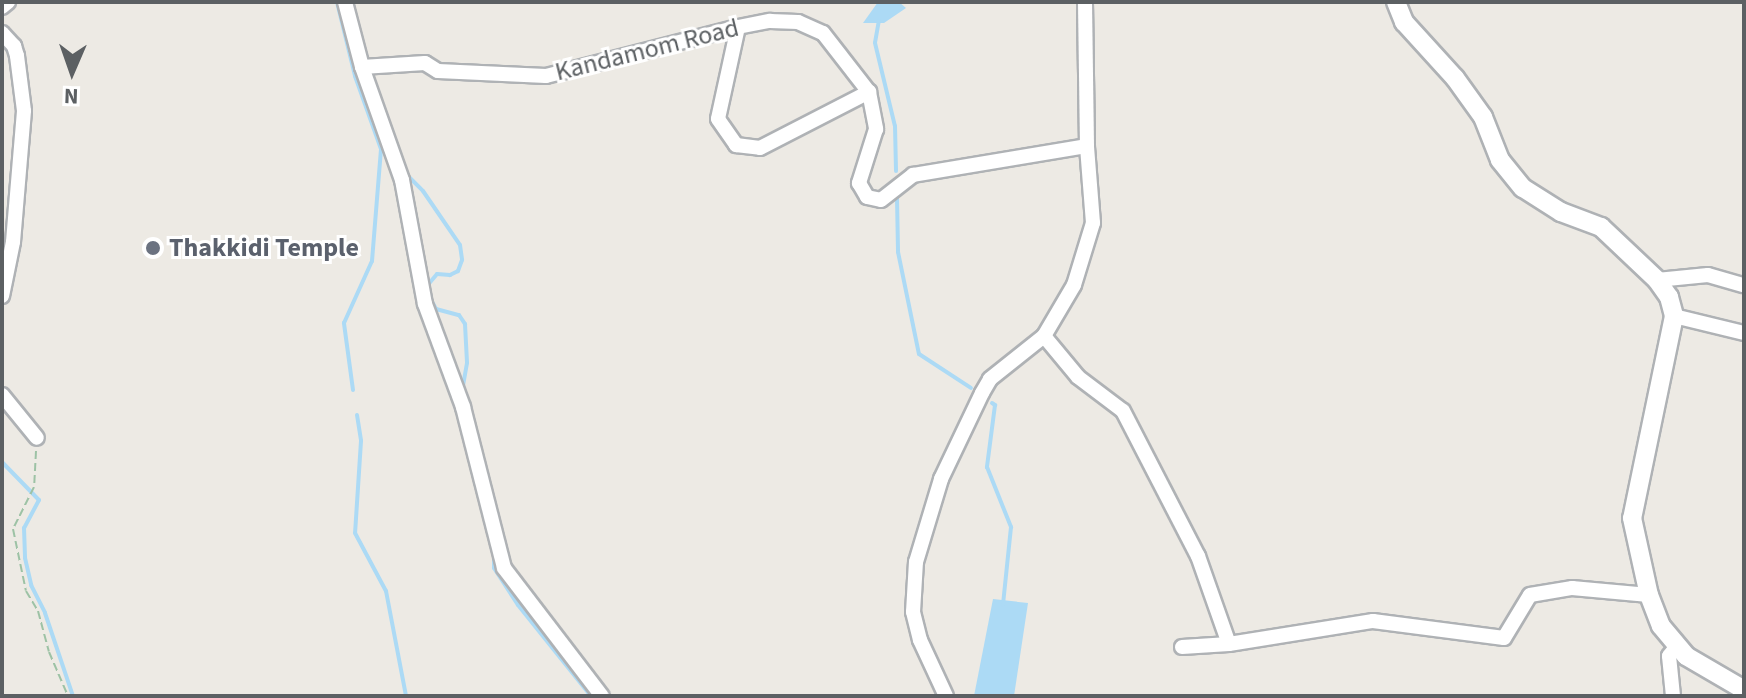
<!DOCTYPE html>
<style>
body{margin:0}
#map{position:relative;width:1746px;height:698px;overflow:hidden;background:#edeae4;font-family:"Source Sans 3",sans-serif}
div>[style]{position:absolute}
.water>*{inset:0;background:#acdaf5}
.stream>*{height:4px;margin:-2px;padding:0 2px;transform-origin:2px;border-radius:2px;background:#acdaf5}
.path>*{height:2px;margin-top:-1px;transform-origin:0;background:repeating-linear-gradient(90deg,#9dc2a5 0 8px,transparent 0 12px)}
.roads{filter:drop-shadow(2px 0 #afb2b5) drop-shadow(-2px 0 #afb2b5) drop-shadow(0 2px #afb2b5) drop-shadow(0 -2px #afb2b5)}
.minor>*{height:14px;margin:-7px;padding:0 7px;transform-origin:7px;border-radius:7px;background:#fff}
.tertiary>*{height:18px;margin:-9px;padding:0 9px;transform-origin:9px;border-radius:9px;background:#fff}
.dots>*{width:22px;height:22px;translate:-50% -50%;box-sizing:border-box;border:4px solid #fff;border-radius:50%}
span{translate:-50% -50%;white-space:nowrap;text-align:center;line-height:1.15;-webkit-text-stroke:6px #fff;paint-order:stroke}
.street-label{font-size:26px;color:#5c6063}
.worship-label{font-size:26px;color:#5b616d;font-weight:700}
.left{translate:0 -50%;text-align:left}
.frame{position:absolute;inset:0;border:4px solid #5c6063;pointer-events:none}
.north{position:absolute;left:32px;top:32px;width:80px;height:80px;-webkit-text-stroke:6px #fff;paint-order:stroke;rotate:182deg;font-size:22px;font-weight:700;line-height:32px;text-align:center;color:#5c6063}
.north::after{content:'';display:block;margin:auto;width:28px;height:36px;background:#5c6063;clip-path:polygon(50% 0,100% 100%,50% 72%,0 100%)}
</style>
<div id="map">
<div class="water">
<i style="clip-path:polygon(878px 2px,899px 2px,906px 8px,884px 23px,863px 23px)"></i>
<i style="clip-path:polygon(993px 599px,1028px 603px,1014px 696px,974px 696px)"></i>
</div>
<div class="stream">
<i style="left:337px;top:2px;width:76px;rotate:76.3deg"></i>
<i style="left:355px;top:76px;width:77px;rotate:70.4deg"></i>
<i style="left:381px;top:149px;width:9px;rotate:41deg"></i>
<i style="left:879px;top:20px;width:23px;rotate:100deg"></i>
<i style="left:875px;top:43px;width:85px;rotate:76.5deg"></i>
<i style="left:895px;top:126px;width:45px;rotate:88.7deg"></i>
<i style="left:405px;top:173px;width:25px;rotate:45deg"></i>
<i style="left:423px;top:191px;width:65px;rotate:55.6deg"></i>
<i style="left:460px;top:245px;width:15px;rotate:82deg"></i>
<i style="left:462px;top:260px;width:12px;rotate:110deg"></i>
<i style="left:458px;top:271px;width:9px;rotate:153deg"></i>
<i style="left:450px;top:275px;width:13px;rotate:-176deg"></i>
<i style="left:437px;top:274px;width:16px;rotate:130deg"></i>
<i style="left:897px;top:198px;width:54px;rotate:88.9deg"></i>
<i style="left:898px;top:252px;width:104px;rotate:78.4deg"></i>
<i style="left:919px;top:354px;width:62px;rotate:33.2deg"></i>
<i style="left:430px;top:298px;width:13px;rotate:61deg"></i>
<i style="left:436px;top:309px;width:24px;rotate:15deg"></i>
<i style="left:459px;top:315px;width:11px;rotate:56deg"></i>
<i style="left:465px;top:324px;width:39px;rotate:87deg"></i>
<i style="left:467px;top:363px;width:28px;rotate:100deg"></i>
<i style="left:353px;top:390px;width:68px;rotate:-97.7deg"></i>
<i style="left:344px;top:323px;width:68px;rotate:-65.7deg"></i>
<i style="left:372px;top:261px;width:112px;rotate:-85.4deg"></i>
<i style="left:992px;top:403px;width:4px;rotate:34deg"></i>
<i style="left:995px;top:405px;width:63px;rotate:97.4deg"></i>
<i style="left:987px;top:467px;width:65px;rotate:68.2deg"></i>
<i style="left:1011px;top:527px;width:78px;rotate:95.9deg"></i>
<i style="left:357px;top:415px;width:26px;rotate:81deg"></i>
<i style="left:361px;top:441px;width:92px;rotate:93.7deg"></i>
<i style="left:355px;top:533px;width:66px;rotate:61.9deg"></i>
<i style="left:386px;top:591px;width:107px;rotate:79.2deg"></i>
<i style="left:2px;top:462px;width:53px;rotate:45.8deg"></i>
<i style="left:39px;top:500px;width:32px;rotate:118deg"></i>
<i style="left:24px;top:528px;width:30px;rotate:88deg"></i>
<i style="left:25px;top:558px;width:28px;rotate:77deg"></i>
<i style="left:31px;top:585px;width:31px;rotate:63deg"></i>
<i style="left:45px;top:613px;width:88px;rotate:71.4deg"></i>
<i style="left:494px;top:555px;width:13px;rotate:90deg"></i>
<i style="left:494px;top:568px;width:44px;rotate:57deg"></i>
<i style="left:518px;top:605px;width:117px;rotate:51.3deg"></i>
</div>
<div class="path">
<i style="left:36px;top:451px;width:36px;rotate:93deg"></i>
<i style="left:34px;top:487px;width:47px;rotate:116.6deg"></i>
<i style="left:13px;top:529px;width:63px;rotate:78.2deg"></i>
<i style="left:26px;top:591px;width:23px;rotate:59deg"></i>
<i style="left:38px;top:611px;width:42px;rotate:75deg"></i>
<i style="left:49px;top:652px;width:48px;rotate:66.6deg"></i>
</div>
<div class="roads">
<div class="minor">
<i style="left:345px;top:2px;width:67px;rotate:75.3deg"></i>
<i style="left:362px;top:67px;width:63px;rotate:-3.6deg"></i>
<i style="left:425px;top:63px;width:15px;rotate:32deg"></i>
<i style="left:438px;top:71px;width:108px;rotate:2.7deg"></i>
<i style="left:546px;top:76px;width:198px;rotate:-14.3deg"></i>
<i style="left:738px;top:27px;width:33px;rotate:-11deg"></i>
<i style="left:770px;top:21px;width:28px;rotate:2deg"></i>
<i style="left:798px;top:22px;width:27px;rotate:24deg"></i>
<i style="left:823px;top:33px;width:75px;rotate:52.1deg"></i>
<i style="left:869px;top:92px;width:38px;rotate:79deg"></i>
<i style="left:876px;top:129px;width:57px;rotate:107.5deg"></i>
<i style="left:859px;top:183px;width:16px;rotate:60deg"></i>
<i style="left:867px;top:197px;width:14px;rotate:12deg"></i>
<i style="left:881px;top:200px;width:41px;rotate:-38deg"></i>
<i style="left:913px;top:175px;width:176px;rotate:-9.5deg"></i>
<i style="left:2px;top:7px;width:8px;rotate:-40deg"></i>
<i style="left:738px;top:27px;width:94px;rotate:102.3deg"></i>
<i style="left:718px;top:119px;width:32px;rotate:55deg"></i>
<i style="left:736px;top:145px;width:24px;rotate:7deg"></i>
<i style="left:760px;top:148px;width:123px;rotate:-27.2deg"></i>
<i style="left:2px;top:33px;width:18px;rotate:47deg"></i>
<i style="left:14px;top:46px;width:10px;rotate:73deg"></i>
<i style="left:17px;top:56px;width:55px;rotate:82.7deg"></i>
<i style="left:24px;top:111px;width:131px;rotate:94.8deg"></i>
<i style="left:13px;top:242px;width:55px;rotate:101.5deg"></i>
<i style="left:362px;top:67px;width:120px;rotate:70.5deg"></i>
<i style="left:402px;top:180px;width:126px;rotate:79.5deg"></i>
<i style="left:425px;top:304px;width:110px;rotate:69.7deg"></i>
<i style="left:463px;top:407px;width:166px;rotate:75.7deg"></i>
<i style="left:504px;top:568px;width:161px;rotate:52.6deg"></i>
<i style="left:1657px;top:280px;width:51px;rotate:-5.6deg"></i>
<i style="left:1708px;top:275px;width:37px;rotate:16deg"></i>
<i style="left:1674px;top:316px;width:72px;rotate:13.7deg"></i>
<i style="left:1044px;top:336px;width:53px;rotate:50.3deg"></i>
<i style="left:1078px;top:377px;width:56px;rotate:37.1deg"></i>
<i style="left:1123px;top:411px;width:163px;rotate:62.7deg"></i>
<i style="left:1198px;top:556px;width:93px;rotate:70.6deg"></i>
<i style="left:2px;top:395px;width:55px;rotate:50.9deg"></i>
<i style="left:1182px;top:647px;width:47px;rotate:-3.7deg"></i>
<i style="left:1229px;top:644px;width:146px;rotate:-9.1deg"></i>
<i style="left:1373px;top:621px;width:132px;rotate:7.4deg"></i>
<i style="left:1504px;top:638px;width:50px;rotate:-58.8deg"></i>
<i style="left:1530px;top:595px;width:43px;rotate:-9.5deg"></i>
<i style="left:1572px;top:588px;width:77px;rotate:5.2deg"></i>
<i style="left:946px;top:696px;width:62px;rotate:-114.9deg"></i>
<i style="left:920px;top:640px;width:29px;rotate:-104deg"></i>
<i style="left:913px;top:612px;width:50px;rotate:-86.6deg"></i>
<i style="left:916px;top:562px;width:87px;rotate:-73.2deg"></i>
<i style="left:941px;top:479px;width:95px;rotate:-64.5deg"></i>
<i style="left:982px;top:393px;width:16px;rotate:-60deg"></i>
<i style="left:990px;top:379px;width:69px;rotate:-38.5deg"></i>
<i style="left:1044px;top:336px;width:59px;rotate:-59.5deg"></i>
<i style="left:1074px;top:285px;width:65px;rotate:-73deg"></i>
<i style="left:1093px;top:223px;width:77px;rotate:-94.5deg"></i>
<i style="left:1087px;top:146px;width:144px;rotate:-90.8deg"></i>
<i style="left:1673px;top:696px;width:40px;rotate:-95.7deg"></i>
<i style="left:1669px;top:656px;width:13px;rotate:-51deg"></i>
</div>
<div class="tertiary">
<i style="left:1396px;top:2px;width:22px;rotate:68deg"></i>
<i style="left:1404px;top:22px;width:76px;rotate:47.7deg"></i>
<i style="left:1455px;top:78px;width:48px;rotate:54.3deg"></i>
<i style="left:1483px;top:117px;width:46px;rotate:68.4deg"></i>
<i style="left:1500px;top:160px;width:36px;rotate:51deg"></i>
<i style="left:1523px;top:188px;width:45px;rotate:32.3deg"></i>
<i style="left:1561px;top:212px;width:43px;rotate:20.6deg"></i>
<i style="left:1601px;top:227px;width:77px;rotate:43.4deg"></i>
<i style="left:1657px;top:280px;width:21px;rotate:55deg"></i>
<i style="left:1669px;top:297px;width:20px;rotate:75deg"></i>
<i style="left:1674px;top:316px;width:206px;rotate:101.7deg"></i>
<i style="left:1632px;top:518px;width:79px;rotate:77.6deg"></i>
<i style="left:1649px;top:595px;width:33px;rotate:69deg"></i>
<i style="left:1661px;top:626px;width:39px;rotate:50deg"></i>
<i style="left:1686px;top:656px;width:64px;rotate:30.2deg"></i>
<i style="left:1741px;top:688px;width:8px;rotate:76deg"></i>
</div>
</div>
<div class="dots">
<i style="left:153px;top:248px;background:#6b7280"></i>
</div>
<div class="street-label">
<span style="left:647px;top:50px;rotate:-14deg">Kandamom Road</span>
</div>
<div class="worship-label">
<span class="left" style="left:169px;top:248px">Thakkidi Temple</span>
</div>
<div class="frame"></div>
<div class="north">N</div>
</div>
